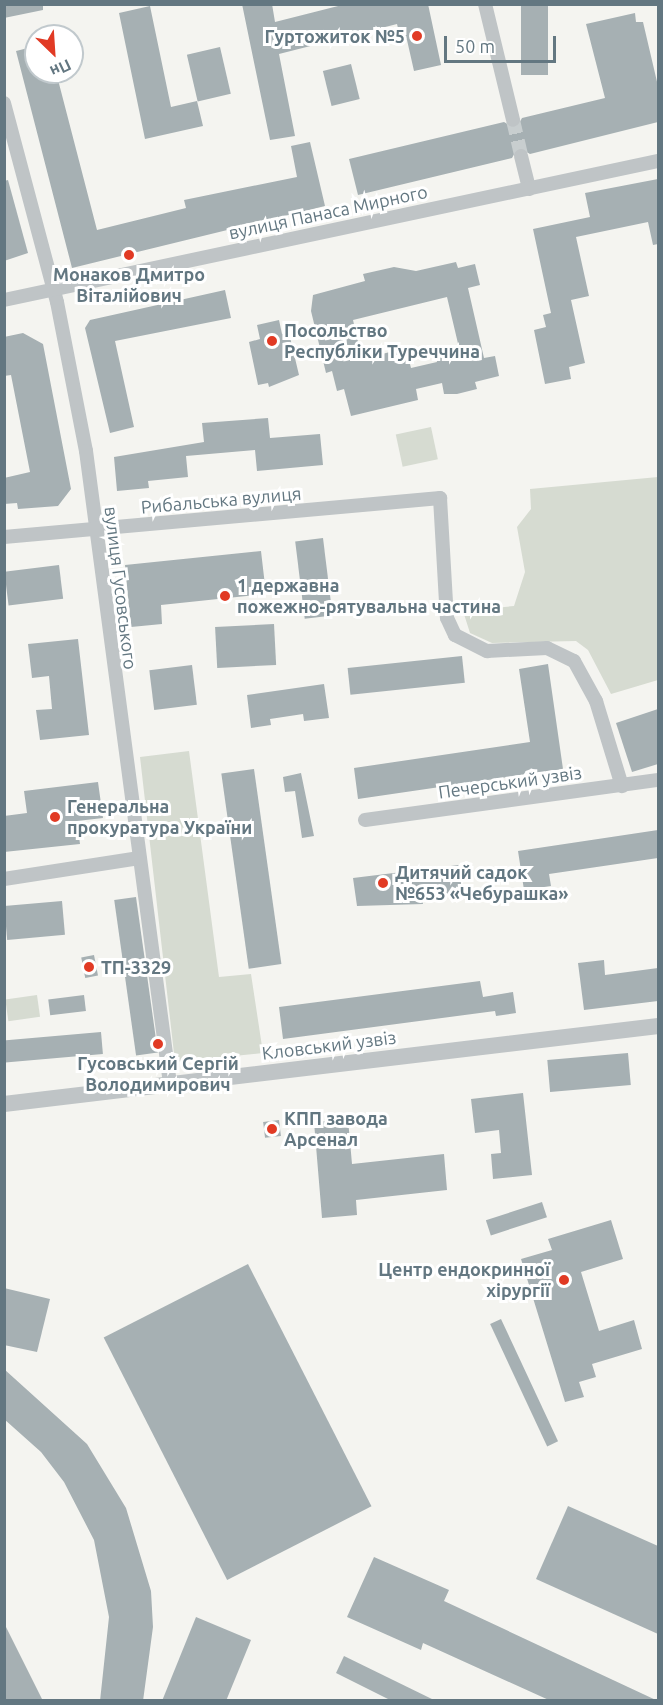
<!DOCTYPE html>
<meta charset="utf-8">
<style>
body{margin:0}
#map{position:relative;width:663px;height:1705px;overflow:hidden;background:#f4f4f0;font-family:Ubuntu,sans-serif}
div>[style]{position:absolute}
.green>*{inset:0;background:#d6dbd1;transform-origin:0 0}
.building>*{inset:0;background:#a6b0b3;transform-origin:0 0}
.minor-tunnel>*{height:14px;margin-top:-7px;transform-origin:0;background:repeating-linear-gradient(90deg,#c8cecf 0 14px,transparent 0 21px)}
.minor>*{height:14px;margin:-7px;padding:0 7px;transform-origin:7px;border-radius:7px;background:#bfc4c6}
.tertiary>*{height:16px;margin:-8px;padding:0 8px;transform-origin:8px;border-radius:8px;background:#bfc4c6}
.dots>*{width:16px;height:16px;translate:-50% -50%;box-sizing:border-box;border:3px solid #fff;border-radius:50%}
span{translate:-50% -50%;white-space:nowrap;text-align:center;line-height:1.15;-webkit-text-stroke:6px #fff;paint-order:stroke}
.poi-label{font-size:18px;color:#637781;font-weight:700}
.right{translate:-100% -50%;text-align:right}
.left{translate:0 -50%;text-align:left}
.street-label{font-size:18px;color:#637781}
.frame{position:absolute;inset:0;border:6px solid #637781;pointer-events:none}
.north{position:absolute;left:24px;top:24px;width:60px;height:60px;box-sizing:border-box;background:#fff;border:2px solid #c1c9cd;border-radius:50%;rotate:155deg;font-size:16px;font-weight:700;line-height:24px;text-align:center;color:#637781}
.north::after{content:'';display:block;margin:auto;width:21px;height:27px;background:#e13a24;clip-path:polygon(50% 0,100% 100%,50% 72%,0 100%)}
.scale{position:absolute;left:444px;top:36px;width:112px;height:27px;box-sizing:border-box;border:3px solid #637781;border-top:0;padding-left:8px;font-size:18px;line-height:21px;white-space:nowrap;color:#637781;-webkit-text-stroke:4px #fff;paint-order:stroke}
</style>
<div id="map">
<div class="green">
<i style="left:431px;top:427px;width:33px;height:36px;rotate:78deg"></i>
<i style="clip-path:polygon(658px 477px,658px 680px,611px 694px,588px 650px,576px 641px,492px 643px,470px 633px,463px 611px,514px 606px,525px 572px,517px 527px,531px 509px,530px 489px)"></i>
<i style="clip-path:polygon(189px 751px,219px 977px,251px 974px,263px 1053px,175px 1062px,140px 757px)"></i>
<i style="left:37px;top:995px;width:22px;height:32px;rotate:82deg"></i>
</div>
<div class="building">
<i style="clip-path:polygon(4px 4px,43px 4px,43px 10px,4px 18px)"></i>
<i style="clip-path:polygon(242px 4px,272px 4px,275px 22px,346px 4px,428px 4px,441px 65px,414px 71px,407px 40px,401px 41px,397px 24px,279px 54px,295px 136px,270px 140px)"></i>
<i style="left:521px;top:4px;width:27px;height:71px"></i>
<i style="clip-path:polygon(150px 6px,171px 107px,197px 101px,203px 126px,145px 139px,119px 13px)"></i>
<i style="clip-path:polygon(635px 13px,636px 22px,643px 22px,658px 86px,658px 122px,530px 154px,518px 147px,512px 158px,358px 195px,349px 159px,504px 122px,516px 129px,522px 118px,605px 98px,586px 24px)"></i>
<i style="clip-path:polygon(36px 46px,36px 72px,56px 72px,97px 230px,186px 208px,184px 200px,297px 177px,291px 146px,310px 142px,325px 206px,72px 268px,16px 51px)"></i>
<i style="left:220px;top:47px;width:48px;height:34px;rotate:77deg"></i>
<i style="left:351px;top:64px;width:36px;height:29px;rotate:76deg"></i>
<i style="clip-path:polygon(658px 179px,658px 244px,653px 245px,648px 222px,576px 237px,589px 296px,571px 300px,585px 363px,569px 367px,571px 379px,545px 384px,534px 330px,546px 327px,543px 315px,551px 313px,533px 229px,590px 217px,585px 193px)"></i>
<i style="clip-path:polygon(8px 180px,28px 253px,4px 261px,4px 181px)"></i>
<i style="clip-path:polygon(evenodd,456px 262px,458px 268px,475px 264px,480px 285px,468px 288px,484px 358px,495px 356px,499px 376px,475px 382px,477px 389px,457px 394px,444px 394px,442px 383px,416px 389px,418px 400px,351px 416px,344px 389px,337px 391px,332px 371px,326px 373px,311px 311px,313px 295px,365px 281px,363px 274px,394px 267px,416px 271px,456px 262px,447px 297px,460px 352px,436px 356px,437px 362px,411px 368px,406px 348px,362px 359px,353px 320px,447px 297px)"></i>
<i style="clip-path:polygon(225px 290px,231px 318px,115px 341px,134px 427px,110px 433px,85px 328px,90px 320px)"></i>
<i style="clip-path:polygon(279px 320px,282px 334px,289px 333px,299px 375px,269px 387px,268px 383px,258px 385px,249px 342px,260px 339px,257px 325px)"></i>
<i style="clip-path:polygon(23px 333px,43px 344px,71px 489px,58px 506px,18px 509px,17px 503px,4px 504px,4px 478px,30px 472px,11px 375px,4px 376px,4px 337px)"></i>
<i style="clip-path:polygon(268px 418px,270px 438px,320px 434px,323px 465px,257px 471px,255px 450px,186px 456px,188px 477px,148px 481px,149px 488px,117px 491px,114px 457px,204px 442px,202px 423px)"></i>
<i style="left:323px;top:538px;width:78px;height:28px;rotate:83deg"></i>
<i style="clip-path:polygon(261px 551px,266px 594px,161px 605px,162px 624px,131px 627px,125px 565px)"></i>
<i style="left:59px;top:565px;width:34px;height:55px;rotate:83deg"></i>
<i style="left:274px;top:624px;width:41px;height:59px;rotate:87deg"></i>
<i style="clip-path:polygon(78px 639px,89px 735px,40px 740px,36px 710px,52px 709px,49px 676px,32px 678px,28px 644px)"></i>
<i style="left:462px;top:656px;width:27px;height:115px;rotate:84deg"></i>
<i style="clip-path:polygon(548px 664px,563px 769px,358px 799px,354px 768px,530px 742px,519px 669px)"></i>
<i style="left:192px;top:665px;width:40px;height:43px;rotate:83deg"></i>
<i style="clip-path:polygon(324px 684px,329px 718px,304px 721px,303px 714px,270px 719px,271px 725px,251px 728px,247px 695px)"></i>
<i style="clip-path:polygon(658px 709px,658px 764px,632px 772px,616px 723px)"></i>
<i style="left:254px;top:769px;width:197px;height:33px;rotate:82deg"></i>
<i style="clip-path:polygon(301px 773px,314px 836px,302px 838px,295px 791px,285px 792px,283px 777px)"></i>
<i style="clip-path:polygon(98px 782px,103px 818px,77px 821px,80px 844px,4px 852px,4px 816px,27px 813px,24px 791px)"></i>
<i style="clip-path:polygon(658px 830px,658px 858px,549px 874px,551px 886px,524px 890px,518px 851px)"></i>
<i style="clip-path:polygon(459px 865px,462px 893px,422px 898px,423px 904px,357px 906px,353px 878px)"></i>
<i style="left:136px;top:897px;width:157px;height:22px;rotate:82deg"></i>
<i style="left:62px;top:901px;width:34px;height:58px;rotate:85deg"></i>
<i style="left:94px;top:955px;width:21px;height:13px;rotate:79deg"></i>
<i style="clip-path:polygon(604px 960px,605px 975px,658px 968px,658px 1001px,584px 1010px,578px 963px)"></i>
<i style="clip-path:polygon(480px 981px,483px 997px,513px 992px,516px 1013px,496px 1016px,495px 1011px,283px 1039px,279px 1007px)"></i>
<i style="left:84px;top:995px;width:16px;height:36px;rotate:83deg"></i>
<i style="left:101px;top:1032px;width:22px;height:98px;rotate:85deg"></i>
<i style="left:628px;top:1053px;width:32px;height:81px;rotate:85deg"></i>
<i style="clip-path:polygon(523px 1093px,532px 1175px,493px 1179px,491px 1154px,501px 1153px,499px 1130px,475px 1133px,471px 1099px)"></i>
<i style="clip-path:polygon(348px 1119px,352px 1164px,444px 1154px,447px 1190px,356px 1200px,357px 1215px,322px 1218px,314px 1122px)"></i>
<i style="left:279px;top:1120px;width:16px;height:16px;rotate:83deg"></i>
<i style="left:542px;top:1202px;width:16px;height:59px;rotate:72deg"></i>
<i style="clip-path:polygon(611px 1220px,623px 1259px,581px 1272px,599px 1331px,634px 1320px,642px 1349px,592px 1364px,596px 1377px,579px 1382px,584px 1397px,565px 1402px,521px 1259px,552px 1250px,548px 1239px)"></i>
<i style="left:248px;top:1264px;width:272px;height:162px;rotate:63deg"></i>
<i style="clip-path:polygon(4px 1288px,50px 1299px,37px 1352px,4px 1345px)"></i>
<i style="left:501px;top:1319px;width:135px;height:12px;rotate:65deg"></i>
<i style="clip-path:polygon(4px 1369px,87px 1444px,126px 1508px,151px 1591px,153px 1627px,143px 1701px,100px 1701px,109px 1617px,94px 1540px,64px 1482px,41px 1452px,4px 1419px)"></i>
<i style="clip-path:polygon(568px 1506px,658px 1546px,658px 1634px,536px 1579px)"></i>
<i style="clip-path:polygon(374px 1557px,449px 1590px,444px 1601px,658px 1701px,551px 1701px,423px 1643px,421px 1650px,347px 1617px)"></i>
<i style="clip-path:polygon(196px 1617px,251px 1640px,226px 1701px,162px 1701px)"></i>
<i style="clip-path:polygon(4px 1623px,43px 1701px,4px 1701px)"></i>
<i style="clip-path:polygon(344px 1656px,436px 1701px,392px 1701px,336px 1673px)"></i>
</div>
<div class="minor-tunnel">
<i style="left:513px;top:120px;width:37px;rotate:77deg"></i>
</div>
<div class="minor">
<i style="left:485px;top:4px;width:119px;rotate:76.4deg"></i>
<i style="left:4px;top:103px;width:206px;rotate:75.1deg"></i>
<i style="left:57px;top:302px;width:152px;rotate:79deg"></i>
<i style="left:86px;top:451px;width:639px;rotate:82.44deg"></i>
<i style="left:521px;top:156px;width:34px;rotate:76deg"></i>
<i style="left:4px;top:300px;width:669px;rotate:-12deg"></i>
<i style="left:4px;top:537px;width:438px;rotate:-5.1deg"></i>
<i style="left:440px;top:498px;width:120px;rotate:86.7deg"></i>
<i style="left:447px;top:618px;width:19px;rotate:65deg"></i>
<i style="left:455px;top:635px;width:36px;rotate:27deg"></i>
<i style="left:487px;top:651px;width:60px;rotate:-2.9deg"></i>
<i style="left:547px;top:648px;width:30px;rotate:26deg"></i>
<i style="left:574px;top:661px;width:46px;rotate:61.2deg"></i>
<i style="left:596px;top:701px;width:89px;rotate:73deg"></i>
<i style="left:365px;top:820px;width:296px;rotate:-7.8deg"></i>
<i style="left:4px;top:879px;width:137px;rotate:-8.8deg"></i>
</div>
<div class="tertiary">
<i style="left:4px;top:1104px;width:659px;rotate:-6.8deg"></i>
</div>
<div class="dots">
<i style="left:417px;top:36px;background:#e13a24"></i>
<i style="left:129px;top:255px;background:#e13a24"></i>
<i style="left:272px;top:341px;background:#e13a24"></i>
<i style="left:225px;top:596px;background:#e13a24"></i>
<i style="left:55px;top:817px;background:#e13a24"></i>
<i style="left:383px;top:883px;background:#e13a24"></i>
<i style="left:89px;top:967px;background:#e13a24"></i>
<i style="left:158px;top:1044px;background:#e13a24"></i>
<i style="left:272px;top:1129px;background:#e13a24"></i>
<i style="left:564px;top:1280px;background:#e13a24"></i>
</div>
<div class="poi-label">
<span class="right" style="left:405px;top:36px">Гуртожиток №5</span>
<span style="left:129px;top:285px">Монаков Дмитро<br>Віталійович</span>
<span class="left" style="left:284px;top:341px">Посольство<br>Республіки Туреччина</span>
<span class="left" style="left:237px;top:596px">1 державна<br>пожежно-рятувальна частина</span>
<span class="left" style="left:67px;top:817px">Генеральна<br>прокуратура України</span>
<span class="left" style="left:395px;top:883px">Дитячий садок<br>№653 «Чебурашка»</span>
<span class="left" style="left:101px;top:967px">ТП-3329</span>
<span style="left:158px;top:1074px">Гусовський Сергій<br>Володимирович</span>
<span class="left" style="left:284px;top:1129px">КПП завода<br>Арсенал</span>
<span class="right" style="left:550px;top:1280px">Центр ендокринної<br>хірургії</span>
</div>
<div class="street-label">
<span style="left:328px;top:212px;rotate:-12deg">вулиця Панаса Мирного</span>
<span style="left:221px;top:500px;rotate:-5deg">Рибальська вулиця</span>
<span style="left:121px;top:588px;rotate:83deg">вулиця Гусовського</span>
<span style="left:510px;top:782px;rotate:-8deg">Печерський узвіз</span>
<span style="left:329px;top:1045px;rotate:-7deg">Кловський узвіз</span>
</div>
<div class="frame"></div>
<div class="north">Пн</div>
<div class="scale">50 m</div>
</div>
